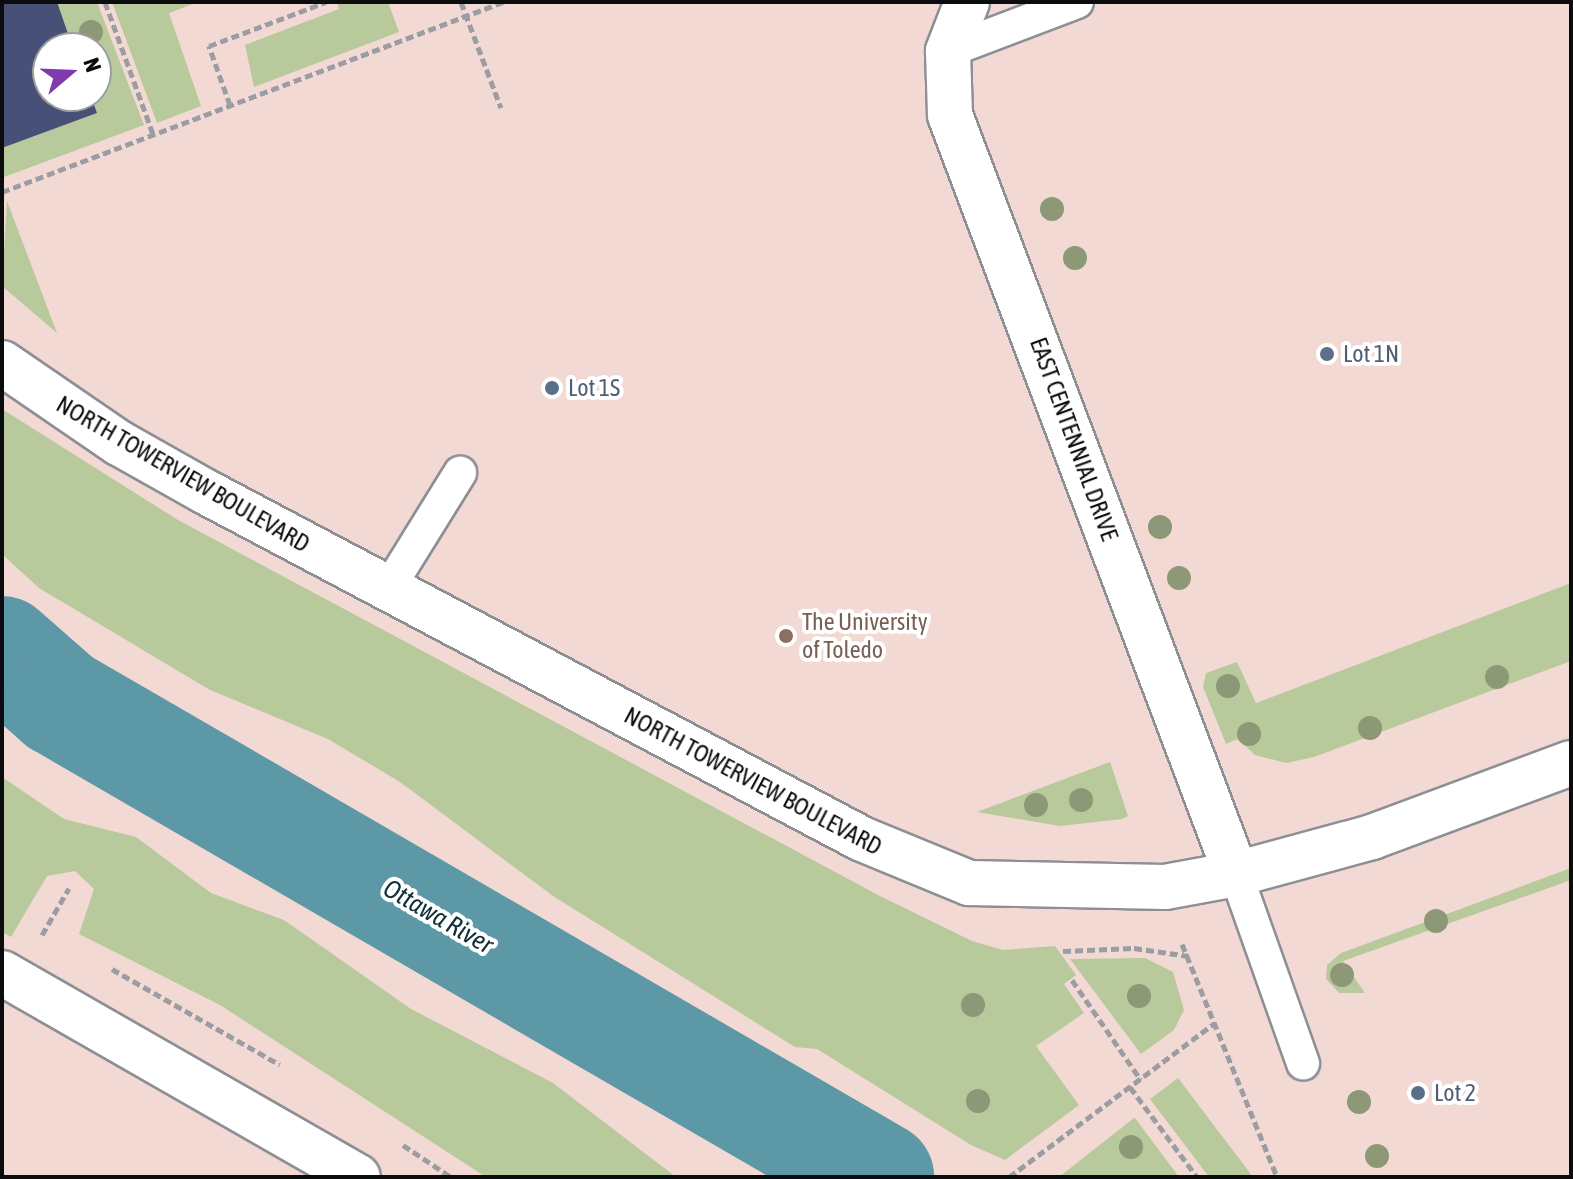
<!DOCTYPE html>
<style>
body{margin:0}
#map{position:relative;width:1573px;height:1179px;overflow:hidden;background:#e7e9f0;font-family:"Asap Condensed",sans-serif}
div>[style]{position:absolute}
.education>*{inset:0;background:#f3d9d3}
.green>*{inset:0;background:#b8c99b}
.river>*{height:110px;margin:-55px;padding:0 55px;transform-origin:55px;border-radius:55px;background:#5d98a7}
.building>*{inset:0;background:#475077}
.path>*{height:5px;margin-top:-2.5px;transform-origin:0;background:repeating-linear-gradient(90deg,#9b9da2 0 8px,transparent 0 12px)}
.roads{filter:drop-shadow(2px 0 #8d8f95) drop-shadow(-2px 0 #8d8f95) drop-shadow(0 2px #8d8f95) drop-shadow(0 -2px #8d8f95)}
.lane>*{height:32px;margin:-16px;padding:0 16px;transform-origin:16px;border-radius:16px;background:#fff}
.street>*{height:44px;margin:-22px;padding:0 22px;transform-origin:22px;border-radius:22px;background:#fff}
.trees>*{width:24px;height:24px;margin:-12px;border-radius:50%;background:#8d9976}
.dots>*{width:22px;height:22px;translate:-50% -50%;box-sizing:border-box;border:4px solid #fff;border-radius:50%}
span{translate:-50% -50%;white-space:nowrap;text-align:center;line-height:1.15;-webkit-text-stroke:8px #fff;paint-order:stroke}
.service-label{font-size:24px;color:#4e5e75}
.left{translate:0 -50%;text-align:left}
.street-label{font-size:24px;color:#0b0c0e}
.education-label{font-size:24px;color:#785e54}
.water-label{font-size:26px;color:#112f36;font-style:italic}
.frame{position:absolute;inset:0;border:4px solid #0b0c0e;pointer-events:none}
.north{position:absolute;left:32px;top:32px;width:80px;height:80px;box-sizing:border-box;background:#fff;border:2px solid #9d9e9f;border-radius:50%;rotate:71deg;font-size:22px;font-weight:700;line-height:32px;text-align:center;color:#0b0c0e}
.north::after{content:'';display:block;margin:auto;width:28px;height:36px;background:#813aad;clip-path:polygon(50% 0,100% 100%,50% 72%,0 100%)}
</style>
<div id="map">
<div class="education">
<i style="clip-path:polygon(evenodd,2px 2px,1571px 2px,1571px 1177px,2px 1177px,2px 2px,48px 48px,96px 48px,96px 96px,48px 96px,48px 48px)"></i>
</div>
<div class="green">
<i style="clip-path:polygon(97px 2px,144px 125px,4px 177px,2px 148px,97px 113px,91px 96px,96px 48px,73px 48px,57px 4px)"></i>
<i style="clip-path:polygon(112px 2px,198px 2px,169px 13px,201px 106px,157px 123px)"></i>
<i style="clip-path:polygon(337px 2px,388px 2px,399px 32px,254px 87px,245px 45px,339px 9px)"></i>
<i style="clip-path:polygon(7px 201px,57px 333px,2px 286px)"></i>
<i style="clip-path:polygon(2px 409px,178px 520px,878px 895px,972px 941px,1003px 950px,1055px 946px,1076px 975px,1064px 984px,1084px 1013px,1036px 1046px,1079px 1105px,1005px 1160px,971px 1145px,817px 1049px,795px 1047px,553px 896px,400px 782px,328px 739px,210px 690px,39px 588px,2px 554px)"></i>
<i style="clip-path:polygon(1571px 583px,1571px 661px,1314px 757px,1286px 763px,1255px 755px,1238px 739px,1226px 744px,1203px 687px,1206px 673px,1237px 662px,1256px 703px)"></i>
<i style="clip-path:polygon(1110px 762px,1128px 816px,1122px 819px,1060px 826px,977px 812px)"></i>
<i style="clip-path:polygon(2px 777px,64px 819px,136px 837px,211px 893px,284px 920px,411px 1009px,553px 1083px,676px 1177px,486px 1177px,220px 1005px,79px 934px,94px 889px,75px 871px,47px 876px,11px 937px,2px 932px)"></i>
<i style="clip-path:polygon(1571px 868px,1571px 880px,1343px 961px,1365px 993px,1339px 993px,1326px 979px,1327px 965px,1341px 953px)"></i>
<i style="clip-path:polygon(1145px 958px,1173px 972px,1184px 1010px,1174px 1030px,1141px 1054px,1070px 959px)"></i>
<i style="clip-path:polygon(1178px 1078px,1253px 1177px,1209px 1177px,1150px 1099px)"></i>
<i style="clip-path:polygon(1135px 1118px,1179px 1177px,1059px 1177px,1134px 1118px)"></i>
</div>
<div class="river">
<i style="left:2px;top:651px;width:77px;rotate:41.3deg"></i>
<i style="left:60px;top:702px;width:947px;rotate:30.11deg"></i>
</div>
<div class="building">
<i style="clip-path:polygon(2px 2px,57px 2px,73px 48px,48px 48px,48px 96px,91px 96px,97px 113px,2px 148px)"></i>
</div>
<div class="path">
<i style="left:105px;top:2px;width:140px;rotate:70deg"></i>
<i style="left:461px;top:2px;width:113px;rotate:69.3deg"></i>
<i style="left:230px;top:105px;width:63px;rotate:-109.6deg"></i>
<i style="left:209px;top:46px;width:125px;rotate:-20.6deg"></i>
<i style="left:2px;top:192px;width:536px;rotate:-20.77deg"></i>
<i style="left:42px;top:935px;width:54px;rotate:-60.1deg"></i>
<i style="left:1182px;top:944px;width:252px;rotate:67.8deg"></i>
<i style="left:1063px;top:951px;width:71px;rotate:-2.4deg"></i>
<i style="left:1134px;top:948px;width:55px;rotate:8.4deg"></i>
<i style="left:112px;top:969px;width:193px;rotate:29.7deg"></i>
<i style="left:1072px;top:980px;width:121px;rotate:55.4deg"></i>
<i style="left:1130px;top:1087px;width:112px;rotate:53.3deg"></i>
<i style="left:403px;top:1145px;width:58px;rotate:33.7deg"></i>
<i style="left:2px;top:1175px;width:2px;rotate:63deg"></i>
<i style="left:1009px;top:1177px;width:257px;rotate:-36.8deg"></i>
</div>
<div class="roads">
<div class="lane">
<i style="left:948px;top:51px;width:138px;rotate:-20.8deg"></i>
<i style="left:388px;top:589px;width:137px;rotate:-58.2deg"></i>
<i style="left:1236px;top:874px;width:201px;rotate:70.5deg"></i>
</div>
<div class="street">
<i style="left:967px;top:2px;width:53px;rotate:111.2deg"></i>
<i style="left:948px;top:51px;width:64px;rotate:88.2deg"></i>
<i style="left:950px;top:115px;width:811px;rotate:69.35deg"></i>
<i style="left:2px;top:363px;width:142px;rotate:34.4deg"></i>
<i style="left:119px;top:443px;width:100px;rotate:29.4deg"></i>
<i style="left:206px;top:492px;width:742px;rotate:27.88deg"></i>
<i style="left:862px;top:839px;width:116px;rotate:22.4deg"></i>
<i style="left:969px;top:883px;width:196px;rotate:1.2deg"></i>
<i style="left:1165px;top:887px;width:72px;rotate:-10.4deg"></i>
<i style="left:1236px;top:874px;width:141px;rotate:-15.2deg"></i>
<i style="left:1372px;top:837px;width:212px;rotate:-20.4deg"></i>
<i style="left:2px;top:973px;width:410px;rotate:29.8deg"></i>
</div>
</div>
<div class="trees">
<i style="left:91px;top:32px"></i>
<i style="left:1052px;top:209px"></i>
<i style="left:1075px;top:258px"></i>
<i style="left:1160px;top:527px"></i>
<i style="left:1179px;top:578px"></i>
<i style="left:1497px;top:677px"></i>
<i style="left:1228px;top:686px"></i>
<i style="left:1370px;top:728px"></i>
<i style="left:1249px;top:734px"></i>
<i style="left:1081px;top:800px"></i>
<i style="left:1036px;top:805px"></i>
<i style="left:1436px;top:921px"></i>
<i style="left:1342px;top:975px"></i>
<i style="left:1139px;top:996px"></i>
<i style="left:973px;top:1005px"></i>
<i style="left:978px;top:1101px"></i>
<i style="left:1359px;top:1102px"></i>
<i style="left:1131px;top:1147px"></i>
<i style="left:1377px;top:1156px"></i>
</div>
<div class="dots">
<i style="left:1327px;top:354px;background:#5c6f8a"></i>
<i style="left:552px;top:388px;background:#5c6f8a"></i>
<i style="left:786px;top:636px;background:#8d6e63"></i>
<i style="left:1418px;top:1093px;background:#5c6f8a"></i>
</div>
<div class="service-label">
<span class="left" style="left:1343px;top:354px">Lot 1N</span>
<span class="left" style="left:568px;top:388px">Lot 1S</span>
<span class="left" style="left:1434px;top:1093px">Lot 2</span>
</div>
<div class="street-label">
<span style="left:1074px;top:439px;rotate:70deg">EAST CENTENNIAL DRIVE</span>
<span style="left:183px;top:474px;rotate:30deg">NORTH TOWERVIEW BOULEVARD</span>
<span style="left:753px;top:781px;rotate:28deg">NORTH TOWERVIEW BOULEVARD</span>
</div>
<div class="education-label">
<span class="left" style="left:802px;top:636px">The University<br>of Toledo</span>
</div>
<div class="water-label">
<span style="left:438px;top:917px;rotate:30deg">Ottawa River</span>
</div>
<div class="frame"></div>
<div class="north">N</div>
</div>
